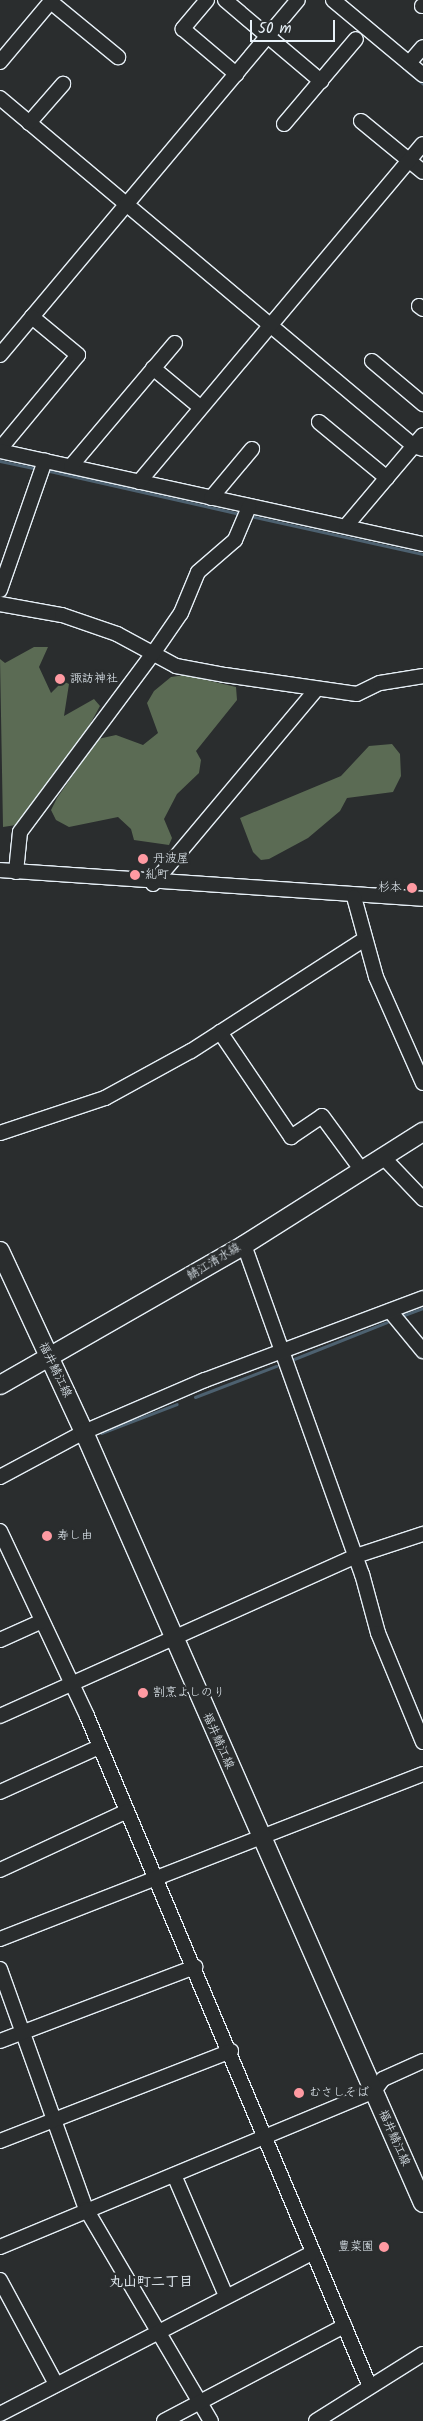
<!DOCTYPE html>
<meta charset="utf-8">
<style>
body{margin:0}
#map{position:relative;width:423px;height:2421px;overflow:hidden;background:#2a2d2e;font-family:Kalam,"Klee One",sans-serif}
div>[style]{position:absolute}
.green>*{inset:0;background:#5b6b54}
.stream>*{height:3px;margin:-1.5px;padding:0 1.5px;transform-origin:1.5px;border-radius:1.5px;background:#4d6170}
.roads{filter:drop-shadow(1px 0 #e8f1f8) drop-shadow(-1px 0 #e8f1f8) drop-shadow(0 1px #e8f1f8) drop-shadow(0 -1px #e8f1f8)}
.minor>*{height:14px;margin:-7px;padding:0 7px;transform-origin:7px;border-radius:7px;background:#2a2d2e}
.major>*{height:18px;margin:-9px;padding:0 9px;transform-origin:9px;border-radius:9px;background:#2a2d2e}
.dots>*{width:14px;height:14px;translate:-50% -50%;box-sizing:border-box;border:2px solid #2a2d2e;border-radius:50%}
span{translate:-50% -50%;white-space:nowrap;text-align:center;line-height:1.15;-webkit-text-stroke:5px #2a2d2e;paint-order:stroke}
.poi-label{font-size:12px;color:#e8f1f8}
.left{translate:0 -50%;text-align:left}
.right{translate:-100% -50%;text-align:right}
.street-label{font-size:12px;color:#e8f1f8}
.neighbourhood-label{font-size:14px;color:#e8f1f8;font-weight:700}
.scale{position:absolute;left:250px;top:20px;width:85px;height:22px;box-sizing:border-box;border:2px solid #e8f1f8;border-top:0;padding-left:6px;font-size:15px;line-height:18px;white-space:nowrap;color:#e8f1f8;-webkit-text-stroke:4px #2a2d2e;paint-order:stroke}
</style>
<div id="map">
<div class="green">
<i style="clip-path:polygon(34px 647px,48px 647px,39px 667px,51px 693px,63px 681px,69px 684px,64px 716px,94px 699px,100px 706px,78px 746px,33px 806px,16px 825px,3px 827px,0 659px,5px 663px)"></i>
<i style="clip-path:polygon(185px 675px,236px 687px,237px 700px,196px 751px,201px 760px,199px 773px,177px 794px,164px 819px,172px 838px,169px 845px,134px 840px,131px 829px,118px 817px,69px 827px,56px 820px,51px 810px,57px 798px,98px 739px,116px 735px,143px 745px,158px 733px,147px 703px,154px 691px,171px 677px)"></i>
<i style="clip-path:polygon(392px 744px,400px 754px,401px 776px,393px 792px,347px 798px,340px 811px,308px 838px,269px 859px,261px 860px,253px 852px,240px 818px,341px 776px,369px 746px)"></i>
</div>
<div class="stream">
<i style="left:406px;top:70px;width:22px;rotate:39deg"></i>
<i style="left:0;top:461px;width:40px;rotate:12deg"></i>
<i style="left:45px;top:470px;width:201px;rotate:12.7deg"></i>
<i style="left:250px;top:516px;width:177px;rotate:12.4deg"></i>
<i style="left:404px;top:1315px;width:20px;rotate:-20deg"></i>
<i style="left:294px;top:1359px;width:100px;rotate:-21.7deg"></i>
<i style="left:195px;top:1397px;width:87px;rotate:-20.9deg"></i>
<i style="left:101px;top:1433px;width:81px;rotate:-20.9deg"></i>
</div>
<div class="roads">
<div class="minor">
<i style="left:207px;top:0;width:38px;rotate:130deg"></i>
<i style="left:183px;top:29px;width:70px;rotate:40.3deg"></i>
<i style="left:225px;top:0;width:126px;rotate:40.2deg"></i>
<i style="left:333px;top:0;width:117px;rotate:39.8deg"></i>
<i style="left:51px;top:2px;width:87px;rotate:39.4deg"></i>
<i style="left:422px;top:6px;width:1px"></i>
<i style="left:0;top:62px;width:81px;rotate:-50deg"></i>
<i style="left:409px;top:63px;width:21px;rotate:-49deg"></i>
<i style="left:0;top:98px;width:541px;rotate:40.05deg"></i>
<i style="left:414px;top:446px;width:9px;rotate:18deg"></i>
<i style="left:361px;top:121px;width:80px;rotate:39.4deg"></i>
<i style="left:29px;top:123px;width:52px;rotate:-48.9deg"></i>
<i style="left:284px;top:124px;width:111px;rotate:-49.7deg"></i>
<i style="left:419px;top:306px;width:5px;rotate:37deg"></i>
<i style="left:0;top:355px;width:463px;rotate:-50deg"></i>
<i style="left:372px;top:361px;width:67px;rotate:40.1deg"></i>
<i style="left:153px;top:368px;width:62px;rotate:39.8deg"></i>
<i style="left:319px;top:422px;width:88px;rotate:39.5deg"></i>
<i style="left:0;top:449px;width:122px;rotate:-50.3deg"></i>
<i style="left:78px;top:355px;width:60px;rotate:-140.4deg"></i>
<i style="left:0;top:451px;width:433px;rotate:12.4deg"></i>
<i style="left:71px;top:466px;width:161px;rotate:-49.8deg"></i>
<i style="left:139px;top:482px;width:441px;rotate:-50deg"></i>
<i style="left:211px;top:498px;width:64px;rotate:-50.1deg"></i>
<i style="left:346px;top:526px;width:119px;rotate:-49.8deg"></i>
<i style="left:0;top:590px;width:137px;rotate:-70.8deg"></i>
<i style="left:0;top:604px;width:63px;rotate:10.1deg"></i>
<i style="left:62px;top:615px;width:58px;rotate:19.1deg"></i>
<i style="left:117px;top:634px;width:67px;rotate:28.5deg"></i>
<i style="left:176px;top:666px;width:50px;rotate:10.4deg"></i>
<i style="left:225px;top:675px;width:133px;rotate:8.2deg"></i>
<i style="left:357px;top:694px;width:25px;rotate:-26deg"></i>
<i style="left:380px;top:683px;width:44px;rotate:-9.2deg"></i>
<i style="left:0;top:870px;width:424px;rotate:3.9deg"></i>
<i style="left:16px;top:872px;width:40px;rotate:-84.3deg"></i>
<i style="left:20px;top:832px;width:221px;rotate:-53.3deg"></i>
<i style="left:152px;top:655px;width:51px;rotate:-55.4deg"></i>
<i style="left:181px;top:613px;width:44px;rotate:-67.5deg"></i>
<i style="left:198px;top:572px;width:49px;rotate:-40.9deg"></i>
<i style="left:235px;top:540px;width:36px;rotate:-67deg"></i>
<i style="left:153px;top:884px;width:253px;rotate:-50deg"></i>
<i style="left:354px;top:897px;width:83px;rotate:74.6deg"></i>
<i style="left:376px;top:977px;width:116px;rotate:66.1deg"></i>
<i style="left:220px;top:1032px;width:127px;rotate:55.9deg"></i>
<i style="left:291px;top:1137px;width:37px;rotate:-34deg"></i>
<i style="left:322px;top:1116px;width:69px;rotate:53.8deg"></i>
<i style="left:0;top:1133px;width:111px;rotate:-18.4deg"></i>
<i style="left:105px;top:1098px;width:98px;rotate:-28.7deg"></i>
<i style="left:191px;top:1051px;width:205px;rotate:-32.8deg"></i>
<i style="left:384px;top:1158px;width:57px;rotate:46.4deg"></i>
<i style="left:244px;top:1245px;width:350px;rotate:70.3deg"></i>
<i style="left:362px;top:1574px;width:61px;rotate:74.8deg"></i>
<i style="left:378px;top:1633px;width:118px;rotate:67.6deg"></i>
<i style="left:390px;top:1311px;width:52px;rotate:50.5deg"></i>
<i style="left:0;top:1477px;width:95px;rotate:-28.2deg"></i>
<i style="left:84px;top:1432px;width:132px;rotate:-23.3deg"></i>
<i style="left:205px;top:1380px;width:233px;rotate:-20.6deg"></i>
<i style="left:0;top:1531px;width:204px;rotate:64.8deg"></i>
<i style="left:87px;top:1716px;width:728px;rotate:67.13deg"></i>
<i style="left:0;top:1640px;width:46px;rotate:-24.3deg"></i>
<i style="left:0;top:1716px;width:387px;rotate:-24.2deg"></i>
<i style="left:353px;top:1557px;width:74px;rotate:-18.2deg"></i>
<i style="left:0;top:1792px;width:109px;rotate:-24.4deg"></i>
<i style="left:0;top:1870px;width:140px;rotate:-24.9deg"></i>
<i style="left:0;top:1939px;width:454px;rotate:-21.3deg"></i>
<i style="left:0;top:1969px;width:255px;rotate:70.3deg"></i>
<i style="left:86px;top:2209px;width:246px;rotate:59.5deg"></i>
<i style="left:0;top:2041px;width:209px;rotate:-20.8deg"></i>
<i style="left:0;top:2141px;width:248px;rotate:-21.3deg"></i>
<i style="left:174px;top:2175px;width:132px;rotate:66.7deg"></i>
<i style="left:0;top:2247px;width:405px;rotate:-22.6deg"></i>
<i style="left:374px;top:2091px;width:15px;rotate:-53deg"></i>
<i style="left:383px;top:2079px;width:44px;rotate:-24.2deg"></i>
<i style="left:0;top:2280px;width:118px;rotate:61.7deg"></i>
<i style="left:0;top:2414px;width:351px;rotate:-27.3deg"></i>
<i style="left:164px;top:2421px;width:204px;rotate:-27.8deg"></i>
<i style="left:316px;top:2421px;width:126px;rotate:-32.1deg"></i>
</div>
<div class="major">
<i style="left:0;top:1251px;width:200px;rotate:65.1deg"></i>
<i style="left:84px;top:1432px;width:842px;rotate:66.27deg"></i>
<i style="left:0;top:1385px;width:281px;rotate:-29.8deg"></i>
<i style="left:244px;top:1245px;width:212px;rotate:-32.3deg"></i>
</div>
</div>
<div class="dots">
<i style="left:60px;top:679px;background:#ff9aa2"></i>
<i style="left:143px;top:859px;background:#ff9aa2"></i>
<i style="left:135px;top:875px;background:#ff9aa2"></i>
<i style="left:412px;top:888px;background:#ff9aa2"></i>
<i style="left:47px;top:1536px;background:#ff9aa2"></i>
<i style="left:143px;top:1693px;background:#ff9aa2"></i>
<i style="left:299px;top:2093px;background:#ff9aa2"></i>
<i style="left:384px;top:2247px;background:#ff9aa2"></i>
</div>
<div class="poi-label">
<span class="left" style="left:70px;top:679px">諏訪神社</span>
<span class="left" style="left:153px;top:859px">丹波屋</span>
<span class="left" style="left:145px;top:875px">糺町</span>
<span class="right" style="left:402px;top:888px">杉本</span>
<span class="left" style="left:57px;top:1536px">寿し由</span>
<span class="left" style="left:153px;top:1693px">割烹よしのり</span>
<span class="left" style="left:309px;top:2093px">むさしそば</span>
<span class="right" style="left:374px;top:2247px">豊菜園</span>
</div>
<div class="street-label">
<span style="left:214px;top:1262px;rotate:-31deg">鯖江清水線</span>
<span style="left:55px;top:1370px;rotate:64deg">福井鯖江線</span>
<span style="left:218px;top:1741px;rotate:66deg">福井鯖江線</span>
<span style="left:394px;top:2138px;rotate:66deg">福井鯖江線</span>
</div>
<div class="neighbourhood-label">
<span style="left:151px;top:2282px">丸山町二丁目</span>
</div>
<div class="scale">50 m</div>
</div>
